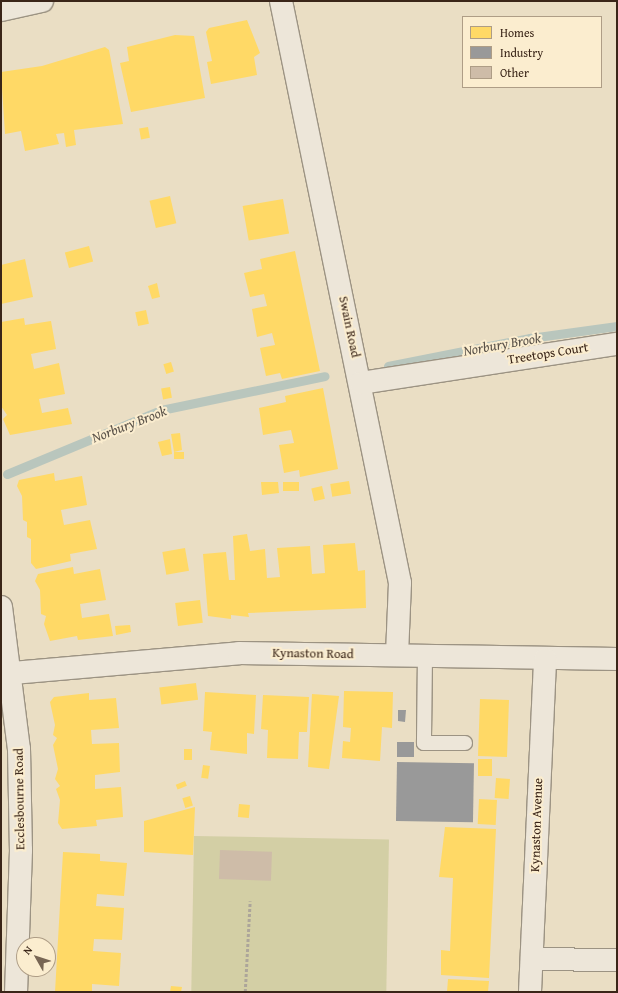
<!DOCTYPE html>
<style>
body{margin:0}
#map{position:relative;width:618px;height:993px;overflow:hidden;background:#eadec4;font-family:"Gentium Book Plus",serif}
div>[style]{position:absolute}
.green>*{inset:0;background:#d3cfa5;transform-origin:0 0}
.homes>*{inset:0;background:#ffd966;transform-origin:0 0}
.industry>*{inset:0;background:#999;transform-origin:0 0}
.stream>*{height:9px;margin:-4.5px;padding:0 4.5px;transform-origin:4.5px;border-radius:4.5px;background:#b9c6bd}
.building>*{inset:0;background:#cebca8;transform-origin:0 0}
.path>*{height:2.5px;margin-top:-1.25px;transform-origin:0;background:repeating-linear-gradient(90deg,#aca59a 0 3px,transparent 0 5px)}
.roads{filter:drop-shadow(1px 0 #9c9383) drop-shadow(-1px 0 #9c9383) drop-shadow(0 1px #9c9383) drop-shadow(0 -1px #9c9383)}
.lane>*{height:14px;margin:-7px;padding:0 7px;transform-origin:7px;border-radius:7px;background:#ede6d9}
.street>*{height:22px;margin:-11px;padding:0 11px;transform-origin:11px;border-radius:11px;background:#ede6d9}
span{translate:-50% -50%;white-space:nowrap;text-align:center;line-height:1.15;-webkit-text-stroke:4px #fbedcf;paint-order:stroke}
.street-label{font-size:13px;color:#3a2518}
.water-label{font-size:14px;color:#5a5249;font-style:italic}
.frame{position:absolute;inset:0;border:2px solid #3a2518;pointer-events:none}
.legend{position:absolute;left:462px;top:16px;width:140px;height:72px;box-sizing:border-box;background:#fbedcf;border:1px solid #ae9d86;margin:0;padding:5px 7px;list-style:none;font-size:12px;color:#3a2518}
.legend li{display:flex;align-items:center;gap:8px;height:20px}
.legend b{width:20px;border:1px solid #ae9d86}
.north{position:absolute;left:16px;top:937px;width:40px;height:40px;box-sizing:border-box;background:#fbedcf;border:1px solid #ae9d86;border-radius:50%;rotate:309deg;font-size:11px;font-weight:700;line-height:16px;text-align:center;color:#3a2518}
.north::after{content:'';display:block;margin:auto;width:14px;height:18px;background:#786654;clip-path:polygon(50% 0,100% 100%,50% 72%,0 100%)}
</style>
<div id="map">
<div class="green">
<i style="left:194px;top:836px;width:195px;height:156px;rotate:1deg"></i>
</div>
<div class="homes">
<i style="clip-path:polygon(247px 20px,260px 53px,254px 57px,257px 75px,211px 84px,207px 62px,212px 61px,206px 32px,209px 28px)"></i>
<i style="clip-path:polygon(175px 35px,194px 36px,205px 98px,131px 112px,120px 63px,129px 61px,127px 47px)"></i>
<i style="clip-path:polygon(105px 47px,109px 50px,123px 124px,74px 130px,76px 145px,66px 147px,64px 133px,56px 134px,59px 144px,25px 151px,21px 131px,5px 134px,1px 72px,42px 66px)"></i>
<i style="left:148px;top:127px;width:11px;height:9px;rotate:80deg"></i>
<i style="left:170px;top:196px;width:28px;height:21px;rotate:77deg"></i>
<i style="left:283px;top:199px;width:35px;height:41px;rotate:80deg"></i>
<i style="left:89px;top:246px;width:16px;height:25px;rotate:75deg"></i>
<i style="clip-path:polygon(295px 251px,320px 371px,282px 379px,280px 373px,266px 376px,260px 348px,275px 345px,272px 333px,257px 337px,252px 309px,267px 306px,264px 294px,250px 297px,244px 273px,262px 269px,260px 259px)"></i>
<i style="clip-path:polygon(25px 259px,33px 297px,1px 304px,1px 265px)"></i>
<i style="clip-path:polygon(157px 283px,160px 297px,152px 299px,148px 286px)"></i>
<i style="left:146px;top:310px;width:14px;height:11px;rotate:78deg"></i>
<i style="clip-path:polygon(24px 318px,25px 325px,51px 321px,56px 349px,31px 354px,34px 369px,59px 363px,65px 394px,39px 399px,42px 413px,68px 408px,72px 424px,10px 435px,3px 419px,7px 415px,1px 406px,1px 322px)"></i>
<i style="left:171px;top:362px;width:10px;height:8px;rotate:73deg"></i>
<i style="left:170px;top:387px;width:11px;height:9px;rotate:80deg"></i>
<i style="clip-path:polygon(323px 388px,338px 469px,300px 477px,299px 470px,284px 473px,279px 445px,294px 443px,291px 430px,263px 435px,259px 408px,286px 402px,285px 396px)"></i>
<i style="clip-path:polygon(180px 433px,182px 450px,174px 452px,171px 434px)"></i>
<i style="clip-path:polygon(170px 439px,172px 454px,162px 456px,158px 442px)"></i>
<i style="left:184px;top:452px;width:7px;height:10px;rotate:90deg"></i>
<i style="clip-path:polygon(54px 473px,55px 481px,82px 476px,87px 505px,61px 510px,64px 525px,90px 520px,97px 549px,70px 554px,71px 561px,36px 569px,31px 563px,31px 539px,27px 537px,27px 522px,23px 520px,22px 496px,17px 486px,19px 480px)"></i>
<i style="left:349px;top:481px;width:13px;height:19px;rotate:81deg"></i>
<i style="clip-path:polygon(261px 482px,278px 482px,279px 493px,262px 495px)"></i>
<i style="left:283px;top:482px;width:16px;height:9px"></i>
<i style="left:322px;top:486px;width:13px;height:11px;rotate:77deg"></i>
<i style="clip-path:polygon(247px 534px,250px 551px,265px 549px,267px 578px,280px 577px,277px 548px,310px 546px,312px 574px,325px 573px,323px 545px,355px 543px,358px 571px,365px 570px,366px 608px,248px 613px,249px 617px,231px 615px,231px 619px,208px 616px,203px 554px,226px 552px,229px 580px,235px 580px,233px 536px)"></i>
<i style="left:185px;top:548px;width:23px;height:23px;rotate:80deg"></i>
<i style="clip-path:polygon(73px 567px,74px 574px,100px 569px,106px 600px,80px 604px,82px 618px,109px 614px,113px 636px,78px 640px,77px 636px,50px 641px,44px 624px,46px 616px,41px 614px,40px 590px,35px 581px,38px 574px)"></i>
<i style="left:200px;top:600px;width:23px;height:25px;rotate:83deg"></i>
<i style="clip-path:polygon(130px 625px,131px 632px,116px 635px,115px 626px)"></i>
<i style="left:196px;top:683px;width:17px;height:37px;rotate:83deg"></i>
<i style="clip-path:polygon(344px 691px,393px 692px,392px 728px,382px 727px,380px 761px,342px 758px,343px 741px,350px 742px,351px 728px,343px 727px)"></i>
<i style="clip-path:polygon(205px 692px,256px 695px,254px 734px,247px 733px,247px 754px,210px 750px,212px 732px,203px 731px)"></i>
<i style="clip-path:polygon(89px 693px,89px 700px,116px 698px,119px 728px,91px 730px,92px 744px,119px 743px,120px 772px,95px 775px,95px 789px,121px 787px,123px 817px,96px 820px,97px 826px,62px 829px,58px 823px,60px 800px,56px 789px,60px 786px,55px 779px,58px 769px,53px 745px,57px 738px,53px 735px,55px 725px,50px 702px,54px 697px)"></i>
<i style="clip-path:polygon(312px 694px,339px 696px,329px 769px,308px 767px)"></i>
<i style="clip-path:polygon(263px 695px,309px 697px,307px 732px,299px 732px,298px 759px,267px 758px,268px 730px,261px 729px)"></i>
<i style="left:480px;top:699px;width:29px;height:57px;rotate:2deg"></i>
<i style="left:184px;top:749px;width:8px;height:11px"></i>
<i style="left:478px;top:759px;width:14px;height:17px"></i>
<i style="left:203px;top:765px;width:7px;height:13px;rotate:8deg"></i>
<i style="left:496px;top:778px;width:14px;height:20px;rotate:4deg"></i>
<i style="left:185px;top:781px;width:5px;height:10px;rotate:68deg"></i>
<i style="left:190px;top:796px;width:10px;height:8px;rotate:73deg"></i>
<i style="left:479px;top:799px;width:18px;height:25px;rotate:3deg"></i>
<i style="left:239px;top:804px;width:11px;height:13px;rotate:5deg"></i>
<i style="clip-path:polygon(195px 807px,193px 855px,144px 852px,144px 821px)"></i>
<i style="clip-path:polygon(445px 827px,496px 829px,489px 978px,441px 975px,441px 950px,450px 951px,453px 878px,439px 877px)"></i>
<i style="clip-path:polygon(63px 852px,100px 854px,100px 861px,127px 863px,124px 896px,97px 894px,96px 906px,124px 908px,122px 940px,94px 939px,93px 951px,121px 953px,119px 986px,92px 984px,92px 992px,55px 992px)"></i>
<i style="clip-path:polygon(448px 979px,489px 981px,488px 992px,447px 992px)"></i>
<i style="clip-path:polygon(171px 986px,182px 987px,181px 992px,170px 992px)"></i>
</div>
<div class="industry">
<i style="clip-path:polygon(398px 710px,406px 710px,405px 722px,398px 721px)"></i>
<i style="left:397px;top:742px;width:17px;height:15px"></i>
<i style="left:397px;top:762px;width:77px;height:59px;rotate:1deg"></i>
</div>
<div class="stream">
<i style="left:388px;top:366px;width:145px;rotate:-11.2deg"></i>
<i style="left:530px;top:338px;width:88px;rotate:-7.9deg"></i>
<i style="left:7px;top:474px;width:167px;rotate:-22.6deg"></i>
<i style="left:161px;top:410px;width:167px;rotate:-11.7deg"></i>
</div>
<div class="building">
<i style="left:220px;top:850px;width:52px;height:29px;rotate:2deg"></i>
</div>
<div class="path">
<i style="left:245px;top:992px;width:91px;rotate:-86.9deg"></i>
</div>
<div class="roads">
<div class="lane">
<i style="left:425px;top:656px;width:87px;rotate:90.7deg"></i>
<i style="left:424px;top:743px;width:41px"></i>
</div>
<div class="street">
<i style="left:281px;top:1px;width:594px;rotate:78.44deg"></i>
<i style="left:400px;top:583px;width:72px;rotate:92.4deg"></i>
<i style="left:1px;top:10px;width:42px;rotate:-12.4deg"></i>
<i style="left:361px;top:383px;width:259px;rotate:-8.7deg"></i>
<i style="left:1px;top:607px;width:143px;rotate:82.8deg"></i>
<i style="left:19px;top:749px;width:101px;rotate:88.9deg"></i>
<i style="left:21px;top:850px;width:142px;rotate:92deg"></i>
<i style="left:1px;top:674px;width:239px;rotate:-5deg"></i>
<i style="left:239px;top:653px;width:378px;rotate:0.9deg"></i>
<i style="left:532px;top:959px;width:85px;rotate:0.7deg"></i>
<i style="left:530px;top:992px;width:333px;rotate:-87.4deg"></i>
</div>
</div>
<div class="street-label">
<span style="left:349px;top:327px;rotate:78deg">Swain Road</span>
<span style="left:548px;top:354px;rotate:-9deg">Treetops Court</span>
<span style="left:313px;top:654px;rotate:1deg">Kynaston Road</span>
<span style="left:20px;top:799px;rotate:-91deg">Ecclesbourne Road</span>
<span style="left:537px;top:825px;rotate:-88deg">Kynaston Avenue</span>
</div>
<div class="water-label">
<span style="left:502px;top:344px;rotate:-10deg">Norbury Brook</span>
<span style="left:129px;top:424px;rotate:-21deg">Norbury Brook</span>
</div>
<div class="frame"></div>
<ul class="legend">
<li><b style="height:11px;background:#ffd966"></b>Homes</li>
<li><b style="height:11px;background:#999"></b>Industry</li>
<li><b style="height:11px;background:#cebca8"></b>Other</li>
</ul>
<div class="north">N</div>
</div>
